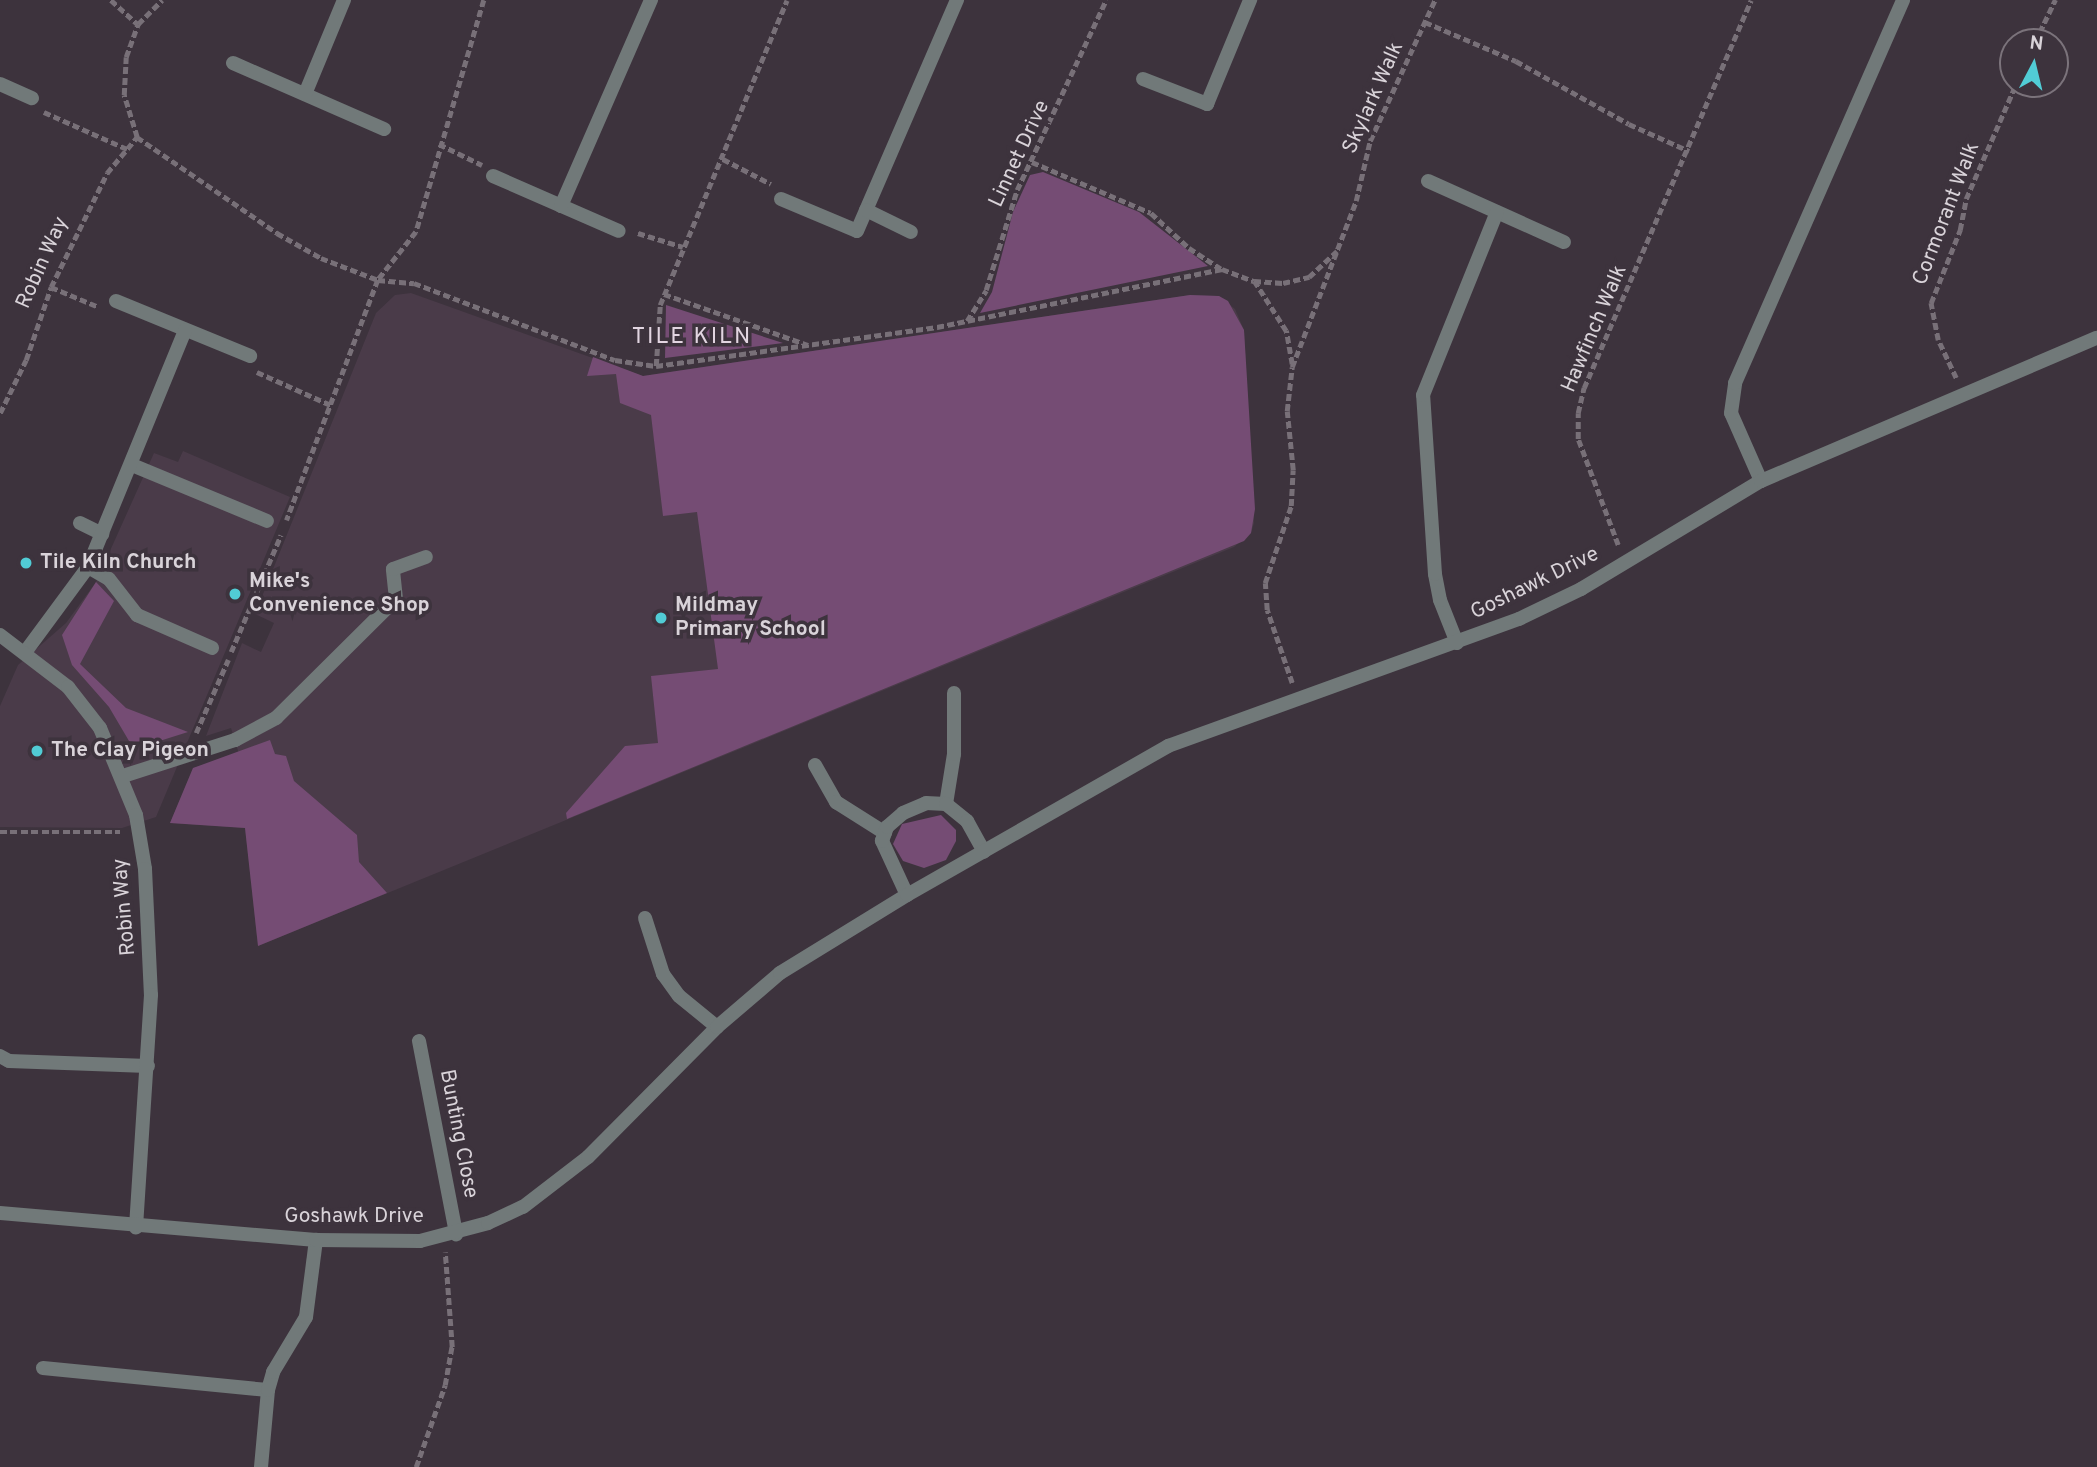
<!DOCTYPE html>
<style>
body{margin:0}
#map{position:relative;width:2097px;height:1467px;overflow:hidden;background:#3d333d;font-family:Overpass,sans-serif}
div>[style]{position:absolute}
.built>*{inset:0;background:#4a3b49}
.green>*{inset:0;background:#754c74}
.path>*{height:4.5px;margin-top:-2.25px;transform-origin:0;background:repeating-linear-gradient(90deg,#787078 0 7px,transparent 0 10.5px)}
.lane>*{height:14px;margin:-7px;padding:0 7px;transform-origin:7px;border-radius:7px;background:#717979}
.street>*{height:14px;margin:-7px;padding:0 7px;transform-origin:7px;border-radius:7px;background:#717979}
.dots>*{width:19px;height:19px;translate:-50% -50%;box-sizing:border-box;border:4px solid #3d333d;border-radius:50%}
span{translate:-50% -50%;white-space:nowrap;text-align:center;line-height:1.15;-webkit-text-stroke:7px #3d333d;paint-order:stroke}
.street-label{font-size:21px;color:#d9d3d9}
.poi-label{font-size:21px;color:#d9d3d9;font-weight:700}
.left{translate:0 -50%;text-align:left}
.neighbourhood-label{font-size:23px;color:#e2d5e1;letter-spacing:2px}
.north{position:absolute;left:1999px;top:28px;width:70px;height:70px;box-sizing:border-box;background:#3d333d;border:2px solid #7b737b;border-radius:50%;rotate:7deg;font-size:19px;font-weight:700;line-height:28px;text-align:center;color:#d9d3d9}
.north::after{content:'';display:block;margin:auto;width:24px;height:32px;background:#51ccd5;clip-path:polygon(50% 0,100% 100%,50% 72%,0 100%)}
</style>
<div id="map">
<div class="built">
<i style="clip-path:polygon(411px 293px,643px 376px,1190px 295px,1219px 296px,1235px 309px,1244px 330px,1254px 523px,1251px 533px,1234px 547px,258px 946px,245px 828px,170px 823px,193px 768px,239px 754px,231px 728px,206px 736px,242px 643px,261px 652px,274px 623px,255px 614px,376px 313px,395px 295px)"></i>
<i style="clip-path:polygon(183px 451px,290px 497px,156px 817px,122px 828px,0 827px,0 706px,18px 665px,66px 623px,96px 582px,154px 453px,178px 462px)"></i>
</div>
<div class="green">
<i style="clip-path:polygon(1043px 172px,1139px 212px,1208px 266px,980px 313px,992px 292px,1013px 212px,1030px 175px)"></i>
<i style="clip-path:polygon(1190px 295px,1219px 296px,1228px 301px,1244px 330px,1255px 509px,1251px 533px,1244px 541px,567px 819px,566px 813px,625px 746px,658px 743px,651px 676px,718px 669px,697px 512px,663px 516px,651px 415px,620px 403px,616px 374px,587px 376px,593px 357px,643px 376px)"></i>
<i style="clip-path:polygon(666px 305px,783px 343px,665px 358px)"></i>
<i style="clip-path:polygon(96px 582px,114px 601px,80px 664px,126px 708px,188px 732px,150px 744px,129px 741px,109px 707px,72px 665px,62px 635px)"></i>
<i style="clip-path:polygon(270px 740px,275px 754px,286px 756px,294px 781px,357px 835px,359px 862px,387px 893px,258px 946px,245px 828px,170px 823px,193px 768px)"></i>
<i style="clip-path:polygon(941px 815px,956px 830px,956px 841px,946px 860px,924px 868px,903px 861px,893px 844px,902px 824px)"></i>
</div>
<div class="path">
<i style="left:111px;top:0;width:36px;rotate:42deg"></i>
<i style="left:484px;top:0;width:242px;rotate:106.3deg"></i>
<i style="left:416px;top:232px;width:61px;rotate:128.4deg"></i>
<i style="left:378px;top:280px;width:36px;rotate:5deg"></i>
<i style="left:414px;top:283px;width:215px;rotate:21deg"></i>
<i style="left:615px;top:360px;width:41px;rotate:8.3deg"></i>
<i style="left:656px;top:366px;width:61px;rotate:-86.2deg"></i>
<i style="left:660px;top:305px;width:330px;rotate:-67.4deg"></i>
<i style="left:1425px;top:22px;width:99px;rotate:23.2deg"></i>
<i style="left:1516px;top:61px;width:129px;rotate:29.1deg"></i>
<i style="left:1629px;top:124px;width:66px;rotate:24.2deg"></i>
<i style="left:2035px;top:42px;width:47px;rotate:-64.5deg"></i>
<i style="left:44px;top:112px;width:91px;rotate:24deg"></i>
<i style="left:137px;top:137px;width:170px;rotate:34.4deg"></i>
<i style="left:277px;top:233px;width:51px;rotate:29.6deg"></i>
<i style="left:321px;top:258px;width:61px;rotate:21.1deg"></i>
<i style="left:378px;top:280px;width:257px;rotate:110.8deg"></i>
<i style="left:137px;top:137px;width:44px;rotate:-107.2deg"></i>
<i style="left:124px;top:95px;width:38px;rotate:-87deg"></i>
<i style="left:126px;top:57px;width:35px;rotate:-70deg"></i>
<i style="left:138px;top:24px;width:34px;rotate:-45deg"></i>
<i style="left:439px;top:144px;width:48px;rotate:26deg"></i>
<i style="left:723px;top:159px;width:54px;rotate:27.5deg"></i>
<i style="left:1032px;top:162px;width:129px;rotate:23.2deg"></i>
<i style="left:1151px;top:213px;width:52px;rotate:42.6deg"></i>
<i style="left:1189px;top:248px;width:38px;rotate:33deg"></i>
<i style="left:638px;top:233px;width:47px;rotate:17.3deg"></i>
<i style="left:51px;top:287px;width:52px;rotate:22.6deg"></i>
<i style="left:664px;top:294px;width:153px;rotate:19.5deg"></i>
<i style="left:967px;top:321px;width:36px;rotate:-58deg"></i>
<i style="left:986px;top:290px;width:105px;rotate:-72.8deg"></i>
<i style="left:1017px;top:190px;width:210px;rotate:-64.9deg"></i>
<i style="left:1292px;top:364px;width:34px;rotate:-100deg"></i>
<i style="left:1286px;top:331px;width:59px;rotate:-122.6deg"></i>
<i style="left:1254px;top:281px;width:29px;rotate:4deg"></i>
<i style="left:1283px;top:283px;width:27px;rotate:-13deg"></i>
<i style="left:1309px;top:277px;width:38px;rotate:-43deg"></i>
<i style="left:656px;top:366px;width:284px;rotate:-7.9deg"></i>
<i style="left:937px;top:327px;width:291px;rotate:-11.5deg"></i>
<i style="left:1222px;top:269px;width:34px;rotate:21deg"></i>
<i style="left:257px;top:372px;width:83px;rotate:24.1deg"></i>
<i style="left:1956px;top:378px;width:42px;rotate:-115.3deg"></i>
<i style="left:1938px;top:340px;width:38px;rotate:-101deg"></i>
<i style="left:1931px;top:303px;width:79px;rotate:-68.3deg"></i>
<i style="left:1960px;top:230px;width:32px;rotate:-79deg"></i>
<i style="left:1966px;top:199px;width:125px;rotate:-66.5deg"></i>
<i style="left:0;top:413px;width:59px;rotate:-63.9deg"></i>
<i style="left:26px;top:360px;width:77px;rotate:-71.1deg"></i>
<i style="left:51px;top:287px;width:127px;rotate:-63.8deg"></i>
<i style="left:107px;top:173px;width:47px;rotate:-50.2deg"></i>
<i style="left:1618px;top:545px;width:113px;rotate:-110.7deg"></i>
<i style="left:1578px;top:439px;width:26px;rotate:-90deg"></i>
<i style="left:1578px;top:413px;width:26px;rotate:-77deg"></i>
<i style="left:1584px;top:388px;width:422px;rotate:-66.7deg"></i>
<i style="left:231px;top:652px;width:127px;rotate:-66.9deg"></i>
<i style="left:1292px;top:683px;width:77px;rotate:-108.9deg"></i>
<i style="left:1267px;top:610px;width:27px;rotate:-94deg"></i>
<i style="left:1265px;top:583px;width:81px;rotate:-71.3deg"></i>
<i style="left:1291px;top:506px;width:36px;rotate:-87deg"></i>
<i style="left:1293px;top:470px;width:59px;rotate:-95.8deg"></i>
<i style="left:1287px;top:411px;width:44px;rotate:-83.5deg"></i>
<i style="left:1292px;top:367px;width:178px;rotate:-68.9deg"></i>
<i style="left:1356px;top:201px;width:62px;rotate:-76.9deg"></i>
<i style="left:1370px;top:141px;width:155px;rotate:-65.3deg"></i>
<i style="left:196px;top:733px;width:80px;rotate:-66.3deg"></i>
<i style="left:0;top:832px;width:120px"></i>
<i style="left:416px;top:1467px;width:87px;rotate:-70.5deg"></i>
<i style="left:445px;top:1385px;width:39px;rotate:-80deg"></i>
<i style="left:452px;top:1347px;width:95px;rotate:-94.2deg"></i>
</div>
<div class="lane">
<i style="left:233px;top:63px;width:165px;rotate:23.6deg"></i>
<i style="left:1143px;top:79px;width:69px;rotate:21.3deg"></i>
<i style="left:1207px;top:104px;width:113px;rotate:-67.5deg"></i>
<i style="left:0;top:84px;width:35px;rotate:24deg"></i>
<i style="left:305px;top:94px;width:102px;rotate:-67.5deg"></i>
<i style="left:493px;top:176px;width:137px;rotate:23.6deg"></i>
<i style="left:1428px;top:181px;width:149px;rotate:24.2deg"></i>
<i style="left:781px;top:199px;width:82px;rotate:22.8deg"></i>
<i style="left:857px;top:231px;width:252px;rotate:-66.6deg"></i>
<i style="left:561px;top:206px;width:225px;rotate:-66.4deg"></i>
<i style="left:866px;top:210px;width:50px;rotate:26.1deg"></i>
<i style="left:116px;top:301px;width:145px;rotate:22.3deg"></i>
<i style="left:132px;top:465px;width:146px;rotate:22.5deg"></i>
<i style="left:1761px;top:481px;width:74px;rotate:-113.8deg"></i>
<i style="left:1731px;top:413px;width:30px;rotate:-82deg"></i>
<i style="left:1735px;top:383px;width:418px;rotate:-66.3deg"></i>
<i style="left:80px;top:523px;width:25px;rotate:26deg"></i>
<i style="left:88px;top:567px;width:24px;rotate:30deg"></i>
<i style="left:109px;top:579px;width:46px;rotate:52.1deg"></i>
<i style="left:137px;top:615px;width:82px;rotate:23.7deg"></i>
<i style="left:1457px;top:643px;width:46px;rotate:-111.6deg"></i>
<i style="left:1440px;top:600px;width:26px;rotate:-101deg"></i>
<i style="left:1435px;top:574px;width:179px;rotate:-93.8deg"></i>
<i style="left:1423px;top:395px;width:197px;rotate:-68deg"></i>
<i style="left:26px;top:651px;width:104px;rotate:-53.6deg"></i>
<i style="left:88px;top:567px;width:256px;rotate:-67.7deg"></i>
<i style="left:815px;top:765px;width:43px;rotate:60.4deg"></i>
<i style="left:836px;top:802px;width:58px;rotate:32.3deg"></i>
<i style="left:123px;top:776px;width:118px;rotate:-17.8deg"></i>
<i style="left:235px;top:740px;width:47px;rotate:-28.2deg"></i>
<i style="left:276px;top:718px;width:169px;rotate:-44.8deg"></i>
<i style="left:396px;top:599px;width:30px;rotate:-96deg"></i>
<i style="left:393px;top:569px;width:35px;rotate:-20deg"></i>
<i style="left:946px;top:804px;width:51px;rotate:-80.9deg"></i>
<i style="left:954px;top:754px;width:61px;rotate:-90deg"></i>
<i style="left:0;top:1056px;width:10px;rotate:29deg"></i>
<i style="left:9px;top:1061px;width:139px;rotate:2.1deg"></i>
<i style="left:43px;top:1368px;width:226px;rotate:5.6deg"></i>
<i style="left:261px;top:1467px;width:77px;rotate:-84.8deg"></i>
<i style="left:268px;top:1390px;width:19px;rotate:-74deg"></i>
<i style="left:273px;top:1372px;width:64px;rotate:-59deg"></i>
<i style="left:306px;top:1317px;width:78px;rotate:-82.6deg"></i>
</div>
<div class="street">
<i style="left:0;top:635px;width:86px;rotate:37.4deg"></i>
<i style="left:68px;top:687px;width:52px;rotate:52deg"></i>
<i style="left:100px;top:728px;width:94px;rotate:67.5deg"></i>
<i style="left:136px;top:815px;width:55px;rotate:80.5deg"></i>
<i style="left:145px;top:869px;width:126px;rotate:87.3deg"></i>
<i style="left:151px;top:995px;width:233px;rotate:93.7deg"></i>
<i style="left:907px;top:895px;width:60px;rotate:-114.8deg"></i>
<i style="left:882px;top:841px;width:15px;rotate:-70deg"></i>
<i style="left:887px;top:827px;width:21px;rotate:-41deg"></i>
<i style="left:903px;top:813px;width:25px;rotate:-23deg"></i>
<i style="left:926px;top:803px;width:20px;rotate:3deg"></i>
<i style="left:946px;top:804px;width:27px;rotate:39deg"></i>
<i style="left:967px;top:821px;width:35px;rotate:61deg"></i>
<i style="left:645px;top:918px;width:59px;rotate:72.2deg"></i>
<i style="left:663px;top:974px;width:27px;rotate:54deg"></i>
<i style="left:679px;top:996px;width:49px;rotate:39.2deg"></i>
<i style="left:419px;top:1041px;width:197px;rotate:79.1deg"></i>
<i style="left:0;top:1213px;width:317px;rotate:4.9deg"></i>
<i style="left:316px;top:1240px;width:104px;rotate:0.6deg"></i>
<i style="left:420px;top:1241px;width:70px;rotate:-14.8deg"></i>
<i style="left:488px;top:1223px;width:38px;rotate:-25deg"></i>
<i style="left:523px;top:1207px;width:82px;rotate:-37.6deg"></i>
<i style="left:588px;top:1157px;width:183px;rotate:-45.2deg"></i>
<i style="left:717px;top:1027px;width:83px;rotate:-40.6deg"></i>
<i style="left:780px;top:973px;width:149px;rotate:-31.6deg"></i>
<i style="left:907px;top:895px;width:301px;rotate:-29.7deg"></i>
<i style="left:1168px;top:746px;width:373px;rotate:-19.9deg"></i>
<i style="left:1519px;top:619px;width:69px;rotate:-25.8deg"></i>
<i style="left:1581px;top:589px;width:210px;rotate:-31deg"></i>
<i style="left:1761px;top:481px;width:365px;rotate:-23.1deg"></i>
</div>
<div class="dots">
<i style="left:26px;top:563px;background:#51ccd5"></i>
<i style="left:235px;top:594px;background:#51ccd5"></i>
<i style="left:661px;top:618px;background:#51ccd5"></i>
<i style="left:37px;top:751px;background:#51ccd5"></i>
</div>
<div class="street-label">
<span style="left:1374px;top:98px;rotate:-66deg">Skylark Walk</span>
<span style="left:1020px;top:154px;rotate:-65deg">Linnet Drive</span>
<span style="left:1947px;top:214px;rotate:-69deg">Cormorant Walk</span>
<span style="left:43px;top:263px;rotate:-66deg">Robin Way</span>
<span style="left:1595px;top:329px;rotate:-67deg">Hawfinch Walk</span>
<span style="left:1535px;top:584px;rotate:-26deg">Goshawk Drive</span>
<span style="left:125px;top:907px;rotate:-95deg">Robin Way</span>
<span style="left:458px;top:1134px;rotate:79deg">Bunting Close</span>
<span style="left:354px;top:1217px">Goshawk Drive</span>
</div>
<div class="poi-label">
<span class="left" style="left:40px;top:563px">Tile Kiln Church</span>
<span class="left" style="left:249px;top:594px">Mike's<br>Convenience Shop</span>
<span class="left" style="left:675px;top:618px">Mildmay<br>Primary School</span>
<span class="left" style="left:51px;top:751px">The Clay Pigeon</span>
</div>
<div class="neighbourhood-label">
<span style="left:692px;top:338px">TILE KILN</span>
</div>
<div class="north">N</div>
</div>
